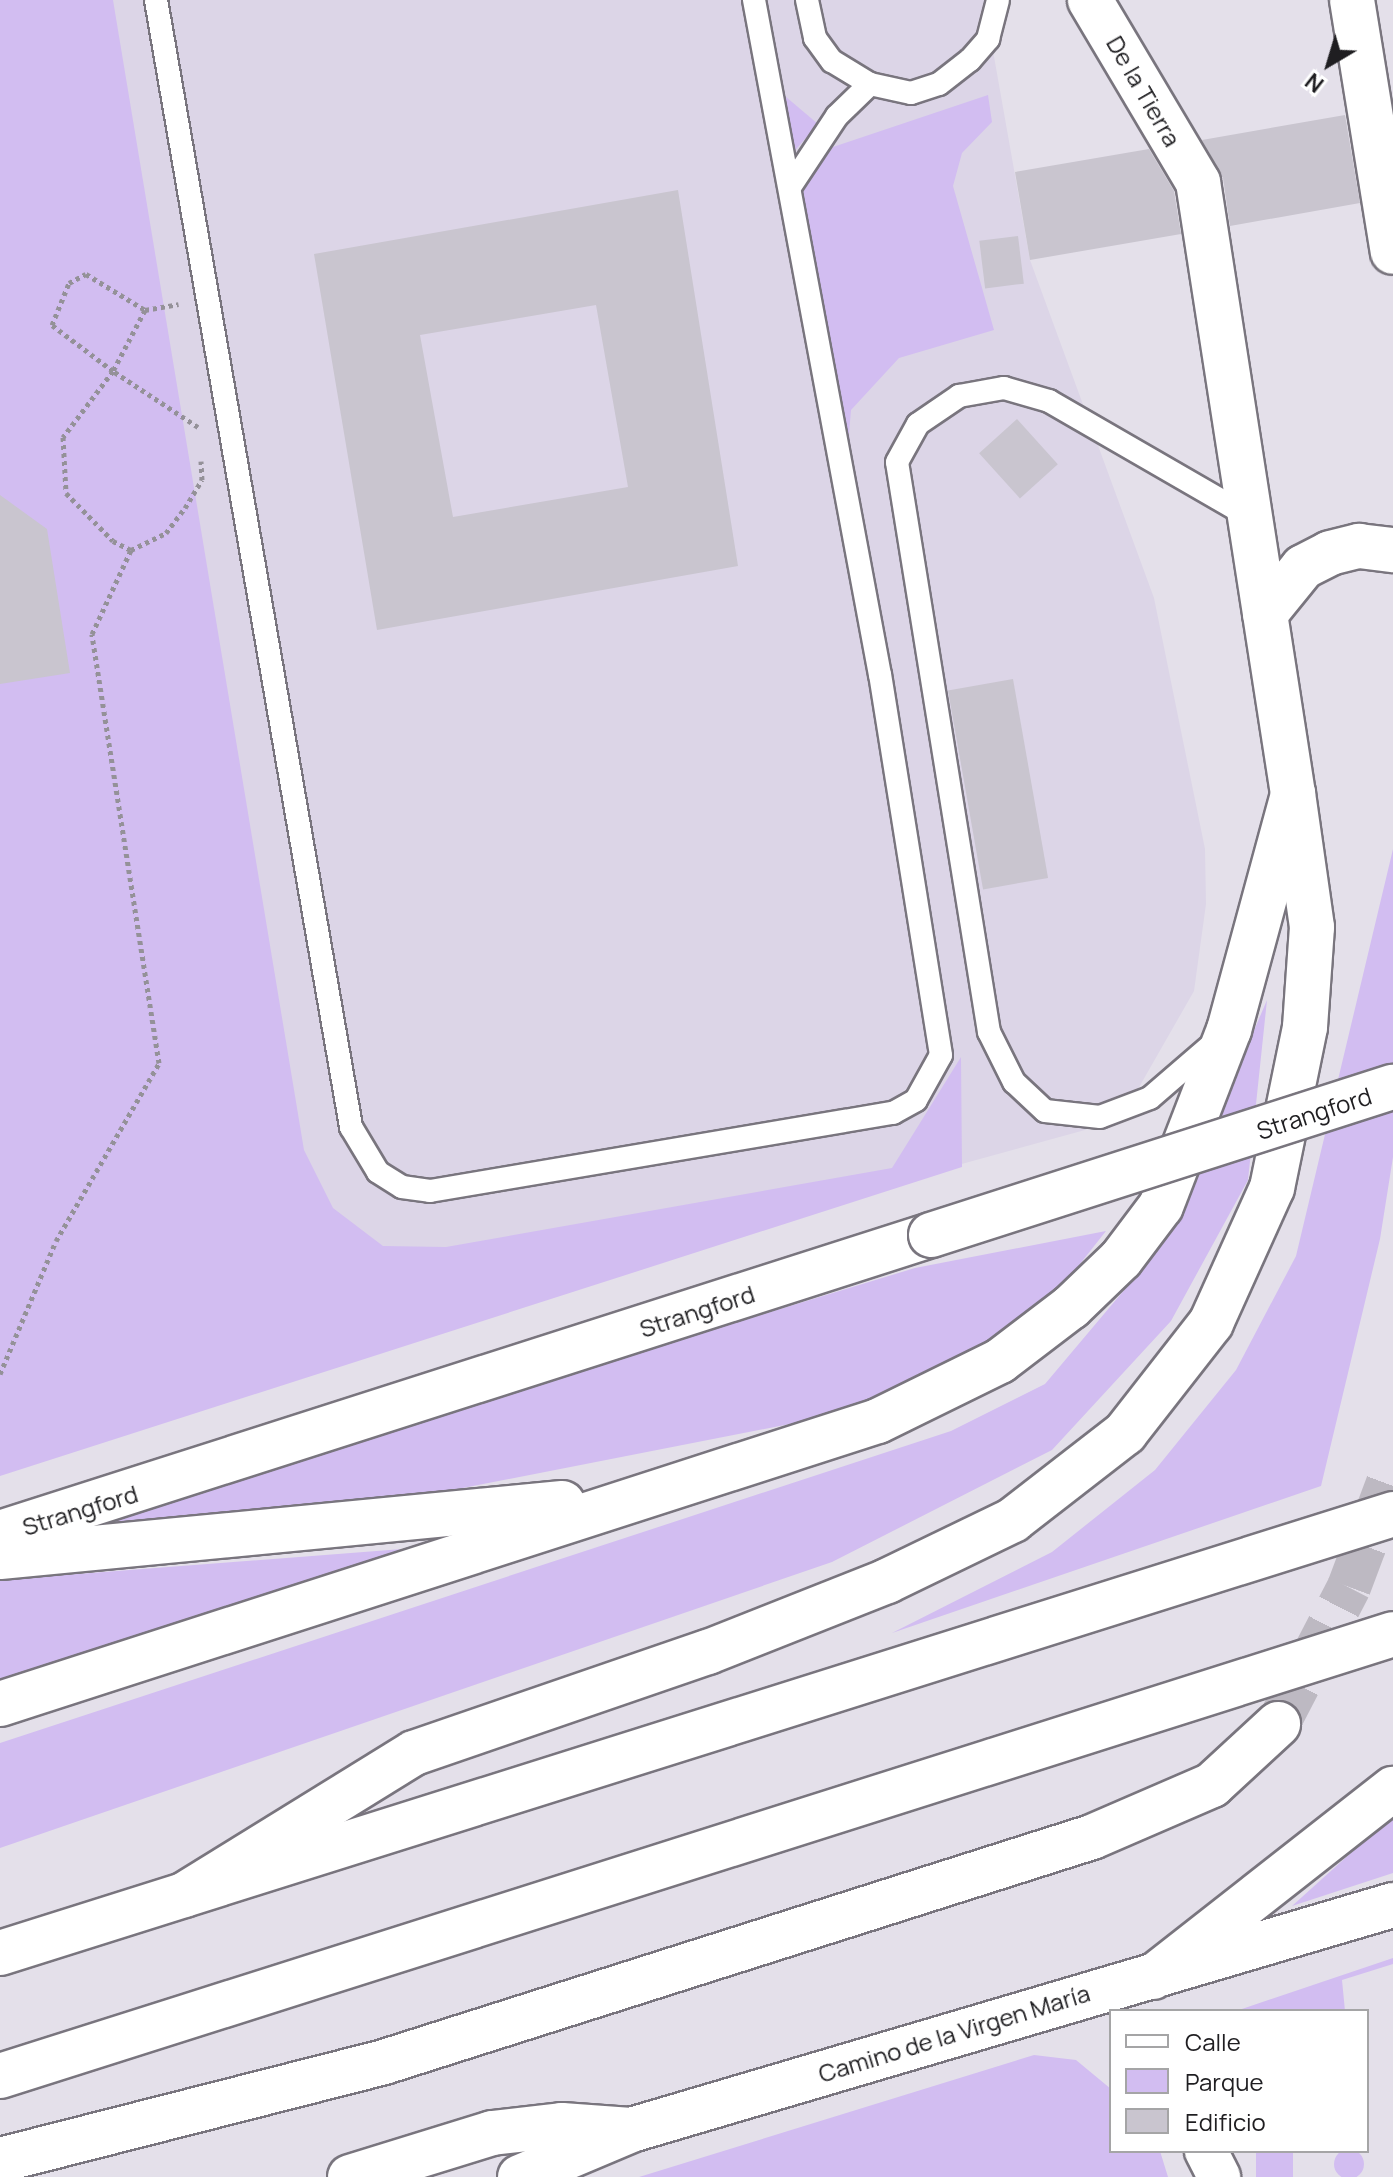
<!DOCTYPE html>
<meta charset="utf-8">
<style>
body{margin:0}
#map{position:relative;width:1393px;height:2177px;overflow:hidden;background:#e4e0ea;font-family:Manrope,sans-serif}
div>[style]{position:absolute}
.built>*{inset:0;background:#dcd5e7}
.green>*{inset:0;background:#d2bdf1;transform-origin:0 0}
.round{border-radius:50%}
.building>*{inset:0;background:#c9c5cf;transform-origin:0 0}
.motorway-tunnel>*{height:44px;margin-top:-22px;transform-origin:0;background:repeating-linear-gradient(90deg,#bdb9c2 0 44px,transparent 0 66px)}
.path>*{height:5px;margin-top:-2.5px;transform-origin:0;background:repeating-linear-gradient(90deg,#949198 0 4px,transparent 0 8px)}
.roads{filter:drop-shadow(2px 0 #79757e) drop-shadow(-2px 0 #79757e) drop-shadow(0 2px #79757e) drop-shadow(0 -2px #79757e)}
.service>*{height:22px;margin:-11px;padding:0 11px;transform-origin:11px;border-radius:11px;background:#fff}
.minor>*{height:42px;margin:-21px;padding:0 21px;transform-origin:21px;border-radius:21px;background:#fff}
.tertiary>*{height:44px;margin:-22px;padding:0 22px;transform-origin:22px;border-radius:22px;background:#fff}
.motorway>*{height:44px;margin:-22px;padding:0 22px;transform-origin:22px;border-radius:22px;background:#fff}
.bridges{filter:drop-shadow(2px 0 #79757e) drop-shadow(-2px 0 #79757e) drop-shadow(0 2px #79757e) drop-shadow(0 -2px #79757e)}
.tertiary-bridge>*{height:44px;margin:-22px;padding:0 22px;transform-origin:22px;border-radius:22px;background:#fff}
span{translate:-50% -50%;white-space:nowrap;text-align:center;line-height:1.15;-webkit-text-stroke:6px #fff;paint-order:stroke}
.street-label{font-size:24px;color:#1f1e21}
.legend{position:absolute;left:1109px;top:2009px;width:260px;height:144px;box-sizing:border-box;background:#fff;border:2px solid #a5a5a6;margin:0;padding:10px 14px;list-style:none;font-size:24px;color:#1f1e21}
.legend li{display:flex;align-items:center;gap:16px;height:40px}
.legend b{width:40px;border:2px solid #a5a5a6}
.north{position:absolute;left:1289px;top:24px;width:80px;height:80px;-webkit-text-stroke:6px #fff;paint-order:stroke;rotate:218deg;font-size:22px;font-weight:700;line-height:32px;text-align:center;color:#1f1e21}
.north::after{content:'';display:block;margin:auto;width:28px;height:36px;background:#1f1e21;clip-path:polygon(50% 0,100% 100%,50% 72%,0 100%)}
</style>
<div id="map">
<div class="built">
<i style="clip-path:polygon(0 0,984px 0,1030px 260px,1154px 598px,1205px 849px,1206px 904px,1194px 991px,1134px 1096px,1085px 1130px,780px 1214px,212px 1402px)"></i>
</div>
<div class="green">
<i style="clip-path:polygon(0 0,113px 0,304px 1150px,333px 1208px,383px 1246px,446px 1247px,892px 1168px,961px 1057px,962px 1167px,0 1476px)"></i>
<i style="clip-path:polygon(779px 91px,818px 124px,791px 155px)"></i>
<i style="clip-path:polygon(988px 95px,992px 122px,962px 153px,953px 186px,994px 330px,899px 358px,851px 410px,849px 434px,874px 639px,793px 203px,833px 147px)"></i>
<i style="clip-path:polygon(1393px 849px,1393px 1157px,1380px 1239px,1321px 1486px,892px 1633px,1052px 1552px,1155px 1470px,1236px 1370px,1296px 1256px)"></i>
<i style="clip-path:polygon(1267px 1000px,1248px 1180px,1171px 1321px,1052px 1450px,832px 1562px,0 1848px,0 1743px,951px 1431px,1045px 1384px,1163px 1244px)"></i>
<i style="clip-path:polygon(1106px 1231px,1061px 1288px,990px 1352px,861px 1410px,376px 1505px,0 1546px,915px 1268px)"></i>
<i style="clip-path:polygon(441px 1546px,0 1689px,0 1580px)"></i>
<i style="clip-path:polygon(1393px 1815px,1393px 1873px,1292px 1906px)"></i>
<i style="clip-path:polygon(1393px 1958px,1393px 1964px,1342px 1980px,1345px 2011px,1236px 2011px)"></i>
<i style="clip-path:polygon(1034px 2055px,1076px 2060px,1111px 2089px,1111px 2151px,1160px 2151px,1168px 2177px,639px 2177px)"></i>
<i class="round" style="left:1334px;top:2149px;width:30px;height:30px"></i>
<i style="left:1256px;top:2151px;width:37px;height:26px"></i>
</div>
<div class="building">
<i style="clip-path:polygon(1345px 115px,1360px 203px,1230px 226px,1223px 178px,1202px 140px)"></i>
<i style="clip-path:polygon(1149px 149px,1174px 191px,1181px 234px,1030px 260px,1015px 172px)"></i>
<i style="clip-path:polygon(evenodd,678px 190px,738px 566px,377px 630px,314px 254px,678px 190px,596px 305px,628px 487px,453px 517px,420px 335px,596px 305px)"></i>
<i style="left:1018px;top:236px;width:48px;height:39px;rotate:83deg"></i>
<i style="left:1017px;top:419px;width:61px;height:51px;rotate:48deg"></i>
<i style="clip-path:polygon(0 495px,47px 529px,70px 673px,0 684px)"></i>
<i style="left:1013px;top:679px;width:202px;height:66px;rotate:80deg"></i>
</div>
<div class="motorway-tunnel">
<i style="left:1278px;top:1724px;width:154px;rotate:-62.6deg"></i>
<i style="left:1349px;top:1587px;width:125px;rotate:-69.4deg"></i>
</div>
<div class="path">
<i style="left:145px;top:310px;width:69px;rotate:117.7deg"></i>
<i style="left:113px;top:371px;width:76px;rotate:-143deg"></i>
<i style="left:52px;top:325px;width:45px;rotate:-68deg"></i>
<i style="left:69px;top:283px;width:19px;rotate:-28deg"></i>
<i style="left:86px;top:274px;width:69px;rotate:31.4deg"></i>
<i style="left:145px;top:310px;width:34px;rotate:-10deg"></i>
<i style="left:198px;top:427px;width:102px;rotate:-146.6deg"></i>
<i style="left:113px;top:371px;width:83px;rotate:127.1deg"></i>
<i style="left:63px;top:437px;width:56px;rotate:86.9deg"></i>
<i style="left:66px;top:493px;width:67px;rotate:45.6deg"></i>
<i style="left:113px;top:541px;width:20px;rotate:27deg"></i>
<i style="left:131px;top:550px;width:39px;rotate:-26deg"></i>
<i style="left:166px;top:533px;width:31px;rotate:-53deg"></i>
<i style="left:185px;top:508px;width:33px;rotate:-59deg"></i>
<i style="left:202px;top:480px;width:19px;rotate:-93deg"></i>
<i style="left:0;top:1374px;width:144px;rotate:-67.2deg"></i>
<i style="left:56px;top:1241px;width:206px;rotate:-59.9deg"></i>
<i style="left:159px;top:1063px;width:434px;rotate:-98.9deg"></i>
<i style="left:92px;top:634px;width:93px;rotate:-65.1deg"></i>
</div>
<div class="roads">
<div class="service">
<i style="left:156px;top:0;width:1144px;rotate:80.18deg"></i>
<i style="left:351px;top:1127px;width:52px;rotate:59deg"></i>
<i style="left:378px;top:1172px;width:28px;rotate:32deg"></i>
<i style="left:402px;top:1187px;width:28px;rotate:8deg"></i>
<i style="left:430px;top:1191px;width:470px;rotate:-9.6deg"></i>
<i style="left:893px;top:1113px;width:26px;rotate:-29deg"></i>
<i style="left:916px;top:1100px;width:51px;rotate:-60.9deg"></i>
<i style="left:941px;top:1055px;width:385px;rotate:-99.1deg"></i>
<i style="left:880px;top:675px;width:687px;rotate:-100.57deg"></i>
<i style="left:807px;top:0;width:39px;rotate:78deg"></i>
<i style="left:815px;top:38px;width:29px;rotate:54deg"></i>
<i style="left:832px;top:61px;width:44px;rotate:31.2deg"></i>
<i style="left:870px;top:84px;width:42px;rotate:12.4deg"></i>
<i style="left:911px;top:93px;width:29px;rotate:-18deg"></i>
<i style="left:939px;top:84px;width:39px;rotate:-38deg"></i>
<i style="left:970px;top:60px;width:28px;rotate:-49deg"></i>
<i style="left:988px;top:39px;width:40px;rotate:-75.6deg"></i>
<i style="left:790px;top:187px;width:85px;rotate:-56.5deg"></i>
<i style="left:837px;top:116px;width:46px;rotate:-44.1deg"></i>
<i style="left:1216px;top:1041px;width:87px;rotate:139.2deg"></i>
<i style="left:1150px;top:1098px;width:53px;rotate:159.2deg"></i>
<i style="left:1100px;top:1117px;width:55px;rotate:-173.8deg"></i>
<i style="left:1045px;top:1111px;width:42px;rotate:-136.9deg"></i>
<i style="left:1014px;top:1082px;width:56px;rotate:-116.6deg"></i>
<i style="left:989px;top:1032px;width:577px;rotate:-99.17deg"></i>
<i style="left:897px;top:462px;width:43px;rotate:-61.1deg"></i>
<i style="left:918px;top:424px;width:50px;rotate:-34.3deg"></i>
<i style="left:959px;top:396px;width:46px;rotate:-10.1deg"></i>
<i style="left:1004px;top:388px;width:47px;rotate:16.1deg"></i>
<i style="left:1049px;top:401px;width:232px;rotate:30deg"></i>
</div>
<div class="minor">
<i style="left:1206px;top:2151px;width:29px;rotate:63deg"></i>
</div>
<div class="tertiary">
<i style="left:1352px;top:0;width:255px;rotate:80.8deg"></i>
<i style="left:1265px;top:614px;width:60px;rotate:-51deg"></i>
<i style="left:1303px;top:567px;width:30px;rotate:-27deg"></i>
<i style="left:1330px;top:553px;width:30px;rotate:-14deg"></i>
<i style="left:1359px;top:546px;width:34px;rotate:7deg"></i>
<i style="left:0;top:1533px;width:978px;rotate:-17.75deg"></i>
<i style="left:0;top:1557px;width:565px;rotate:-5.49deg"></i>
<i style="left:0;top:1704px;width:922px;rotate:-17.87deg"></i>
<i style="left:878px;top:1421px;width:136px;rotate:-26.2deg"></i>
<i style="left:1000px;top:1361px;width:89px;rotate:-37.3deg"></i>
<i style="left:1071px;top:1307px;width:69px;rotate:-43.8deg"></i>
<i style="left:1121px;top:1259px;width:66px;rotate:-53deg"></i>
<i style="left:1161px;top:1206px;width:189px;rotate:-68.9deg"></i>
<i style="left:1229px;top:1030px;width:245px;rotate:-74.8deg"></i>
<i style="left:1293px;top:794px;width:619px;rotate:-98.82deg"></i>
<i style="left:1198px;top:182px;width:212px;rotate:-120.7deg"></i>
<i style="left:350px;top:2177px;width:149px;rotate:-17.2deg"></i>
<i style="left:492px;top:2133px;width:70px;rotate:-6.5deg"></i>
<i style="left:562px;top:2125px;width:69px;rotate:4.1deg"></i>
<i style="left:520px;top:2177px;width:121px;rotate:-22.9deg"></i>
<i style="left:631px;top:2130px;width:795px;rotate:-16.45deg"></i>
</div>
<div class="motorway">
<i style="left:184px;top:1895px;width:270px;rotate:-31.7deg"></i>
<i style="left:414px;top:1753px;width:311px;rotate:-19deg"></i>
<i style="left:708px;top:1652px;width:193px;rotate:-21.6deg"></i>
<i style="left:887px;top:1581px;width:140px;rotate:-25.8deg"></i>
<i style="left:1013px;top:1520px;width:142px;rotate:-37.8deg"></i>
<i style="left:1125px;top:1433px;width:140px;rotate:-52deg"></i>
<i style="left:1211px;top:1323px;width:148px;rotate:-65.7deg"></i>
<i style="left:1272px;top:1188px;width:164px;rotate:-78.4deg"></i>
<i style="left:1305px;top:1027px;width:100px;rotate:-86deg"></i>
<i style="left:1312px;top:927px;width:134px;rotate:-98.1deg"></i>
<i style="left:0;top:1953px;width:1461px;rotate:-17.49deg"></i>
<i style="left:1153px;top:1977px;width:305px;rotate:-38.1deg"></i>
<i style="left:0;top:2076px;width:1461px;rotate:-17.6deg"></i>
<i style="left:0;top:2160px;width:396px;rotate:-14.3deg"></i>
<i style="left:384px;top:2062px;width:743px;rotate:-17.63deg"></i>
<i style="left:1092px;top:1837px;width:131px;rotate:-23.4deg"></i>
<i style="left:1212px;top:1785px;width:90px;rotate:-42.7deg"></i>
</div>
</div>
<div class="bridges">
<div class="tertiary-bridge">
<i style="left:931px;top:1235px;width:485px;rotate:-17.8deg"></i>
</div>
</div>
<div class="street-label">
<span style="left:1144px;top:91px;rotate:60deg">De la Tierra</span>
<span style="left:1314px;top:1113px;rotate:-18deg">Strangford</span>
<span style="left:697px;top:1311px;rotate:-18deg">Strangford</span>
<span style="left:80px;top:1510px;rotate:-17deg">Strangford</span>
<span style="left:954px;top:2033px;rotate:-17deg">Camino de la Virgen María</span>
</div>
<ul class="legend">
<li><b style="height:10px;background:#fff"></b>Calle</li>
<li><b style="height:22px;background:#d2bdf1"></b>Parque</li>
<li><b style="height:22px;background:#c9c5cf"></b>Edificio</li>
</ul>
<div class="north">N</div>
</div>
